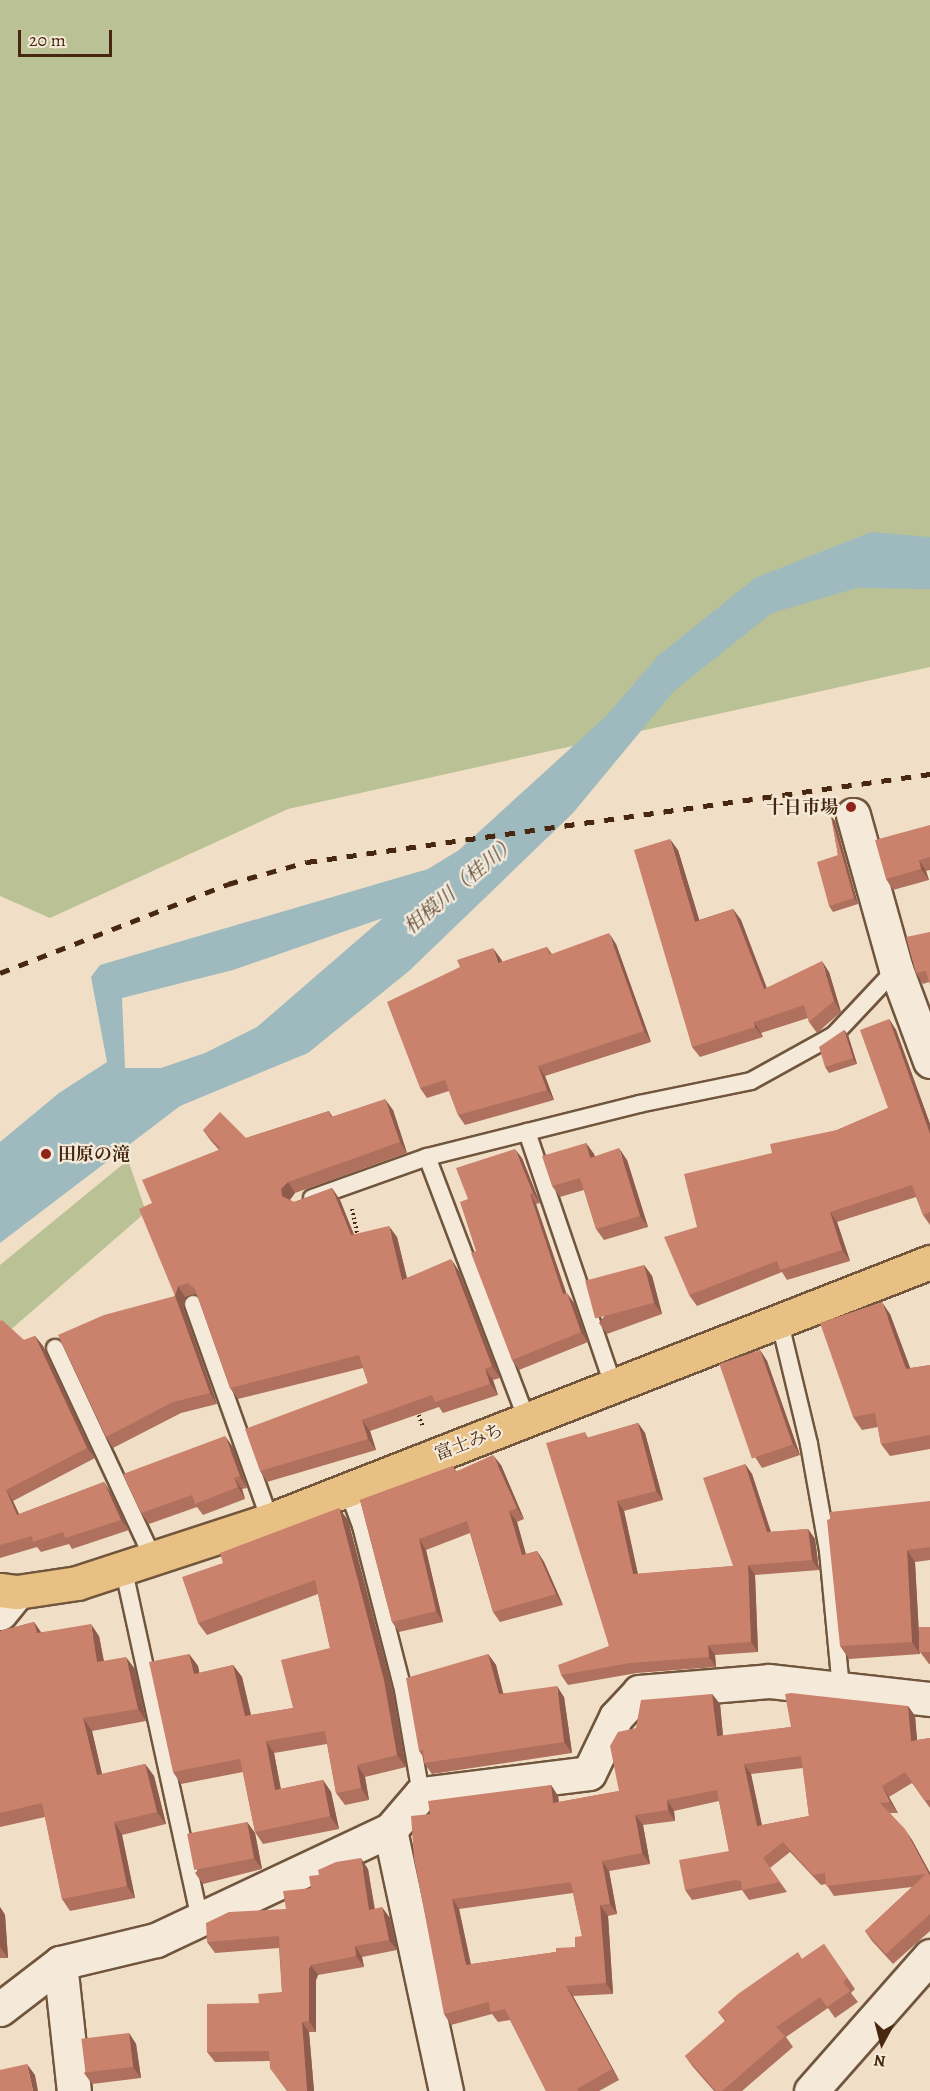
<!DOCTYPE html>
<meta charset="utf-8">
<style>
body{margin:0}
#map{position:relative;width:930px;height:2091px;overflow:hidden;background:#f0dfc6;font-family:Alegreya,"Noto Serif JP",serif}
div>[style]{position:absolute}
.green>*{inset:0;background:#bac295}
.water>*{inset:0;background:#9ebabf}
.path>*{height:4px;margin-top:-2px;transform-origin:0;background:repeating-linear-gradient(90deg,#47270f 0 1.5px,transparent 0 4.5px)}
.roads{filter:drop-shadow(2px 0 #71553d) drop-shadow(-2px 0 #71553d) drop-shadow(0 2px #71553d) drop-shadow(0 -2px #71553d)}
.lane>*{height:16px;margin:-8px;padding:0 8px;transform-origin:8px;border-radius:8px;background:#f5eada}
.street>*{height:33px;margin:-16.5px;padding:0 16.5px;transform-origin:16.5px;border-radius:16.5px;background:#f5eada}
.highway>*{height:33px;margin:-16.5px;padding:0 16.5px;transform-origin:16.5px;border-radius:16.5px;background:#e8c083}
.rail>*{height:4.5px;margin-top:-2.25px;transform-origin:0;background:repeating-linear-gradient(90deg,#47270f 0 10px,transparent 0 20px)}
.wall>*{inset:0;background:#af705e}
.shaded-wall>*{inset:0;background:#8e5b4c}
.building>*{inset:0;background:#cb826d;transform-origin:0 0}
.dots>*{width:16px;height:16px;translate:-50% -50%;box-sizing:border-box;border:3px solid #f5eada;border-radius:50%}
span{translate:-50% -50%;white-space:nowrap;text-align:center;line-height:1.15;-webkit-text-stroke:4.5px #f5eada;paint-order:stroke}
.poi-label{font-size:18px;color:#47270f;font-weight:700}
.right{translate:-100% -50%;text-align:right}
.left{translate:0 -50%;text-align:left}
.street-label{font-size:18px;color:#47270f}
.water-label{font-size:20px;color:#5d4c3b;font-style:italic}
.north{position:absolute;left:852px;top:2013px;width:60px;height:60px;-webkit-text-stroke:4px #f5eada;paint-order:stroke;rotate:187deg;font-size:16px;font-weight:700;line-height:24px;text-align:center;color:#47270f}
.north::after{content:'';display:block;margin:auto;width:21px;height:27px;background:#47270f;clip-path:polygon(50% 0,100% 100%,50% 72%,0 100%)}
.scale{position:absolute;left:18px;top:30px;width:94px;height:27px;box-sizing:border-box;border:3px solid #47270f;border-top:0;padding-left:8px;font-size:18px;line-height:21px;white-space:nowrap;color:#47270f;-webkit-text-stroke:4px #f5eada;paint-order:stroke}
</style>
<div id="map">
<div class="green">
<i style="clip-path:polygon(0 0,930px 0,930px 667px,288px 809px,50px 918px,0 896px)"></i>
<i style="clip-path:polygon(128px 1160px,146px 1212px,0 1339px,0 1265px)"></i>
</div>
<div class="water">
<i style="clip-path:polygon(evenodd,871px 532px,930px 537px,930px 589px,857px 588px,772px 613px,674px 691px,573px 813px,409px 971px,308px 1053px,180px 1106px,0 1243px,0 1142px,59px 1093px,107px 1062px,91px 977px,100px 965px,428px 869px,459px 850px,606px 716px,658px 656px,755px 578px,871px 532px,383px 918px,257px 1027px,205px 1053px,161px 1068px,125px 1068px,122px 998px,233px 970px,383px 918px)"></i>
</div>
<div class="path">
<i style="left:352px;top:1209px;width:29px;rotate:78deg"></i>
<i style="left:417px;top:1411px;width:17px;rotate:69deg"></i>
</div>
<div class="roads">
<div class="lane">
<i style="left:527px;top:1132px;width:266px;rotate:71.2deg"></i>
<i style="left:312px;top:1198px;width:122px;rotate:-19.6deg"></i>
<i style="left:193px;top:1304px;width:229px;rotate:70.4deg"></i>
<i style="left:779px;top:1319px;width:129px;rotate:76.5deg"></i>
<i style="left:809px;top:1444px;width:109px;rotate:79.9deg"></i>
<i style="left:828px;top:1551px;width:139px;rotate:84.6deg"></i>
<i style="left:55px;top:1348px;width:234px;rotate:65deg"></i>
<i style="left:527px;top:1420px;width:281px;rotate:-110.8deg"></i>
<i style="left:427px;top:1157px;width:219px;rotate:-14deg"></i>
<i style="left:639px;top:1104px;width:114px;rotate:-11.6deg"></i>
<i style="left:751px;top:1081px;width:95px;rotate:-29deg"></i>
<i style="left:834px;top:1035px;width:91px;rotate:-46.8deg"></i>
<i style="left:347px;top:1488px;width:40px;rotate:69.8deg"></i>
<i style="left:361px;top:1526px;width:169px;rotate:75.6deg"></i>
<i style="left:403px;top:1690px;width:106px;rotate:80.2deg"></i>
<i style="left:124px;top:1571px;width:356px;rotate:77.7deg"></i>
</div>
<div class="street">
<i style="left:853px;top:815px;width:160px;rotate:74.4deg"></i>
<i style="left:896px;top:969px;width:98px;rotate:69.7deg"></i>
<i style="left:0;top:1613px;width:27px;rotate:-51deg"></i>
<i style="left:390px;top:1830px;width:267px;rotate:77.9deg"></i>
<i style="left:60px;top:1963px;width:129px;rotate:83.8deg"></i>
<i style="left:0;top:2009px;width:76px;rotate:-37.5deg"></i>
<i style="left:60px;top:1963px;width:99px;rotate:-13.5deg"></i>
<i style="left:156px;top:1940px;width:259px;rotate:-25.2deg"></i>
<i style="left:390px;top:1830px;width:48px;rotate:-49.3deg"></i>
<i style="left:421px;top:1794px;width:169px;rotate:-7.1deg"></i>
<i style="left:589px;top:1773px;width:62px;rotate:-64.3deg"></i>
<i style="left:616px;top:1717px;width:34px;rotate:-47deg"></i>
<i style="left:639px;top:1692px;width:130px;rotate:-4.8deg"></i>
<i style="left:769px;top:1681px;width:162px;rotate:6.4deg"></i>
<i style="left:811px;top:2091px;width:180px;rotate:-48.6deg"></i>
</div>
<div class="highway">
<i style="left:0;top:1590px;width:17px;rotate:7deg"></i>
<i style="left:17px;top:1592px;width:61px;rotate:-8.5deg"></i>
<i style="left:77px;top:1583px;width:203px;rotate:-18.1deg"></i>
<i style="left:270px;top:1520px;width:709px;rotate:-21.35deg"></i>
</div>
</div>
<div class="rail">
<i style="left:0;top:973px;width:245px;rotate:-21.3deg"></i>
<i style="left:228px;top:884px;width:82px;rotate:-15.6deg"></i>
<i style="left:307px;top:862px;width:629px;rotate:-8.04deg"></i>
</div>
<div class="wall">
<i style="clip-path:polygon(831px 816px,835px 821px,858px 904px,833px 912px,829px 906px,838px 855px)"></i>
<i style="clip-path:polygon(930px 825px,930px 870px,926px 871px,929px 880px,893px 890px,886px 879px)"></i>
<i style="clip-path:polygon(678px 850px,699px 920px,733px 909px,741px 920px,767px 988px,829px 972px,841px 1012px,817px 1033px,809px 1022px,808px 1018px,761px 1033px,763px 1037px,700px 1057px,692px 1047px)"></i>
<i style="clip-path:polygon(930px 932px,929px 982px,923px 984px,916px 973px)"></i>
<i style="clip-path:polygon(616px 944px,651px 1042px,545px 1076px,554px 1100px,465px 1125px,458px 1115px,449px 1091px,427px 1098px,420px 1088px,501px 959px,502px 962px,547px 947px,552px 954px)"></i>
<i style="clip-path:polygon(889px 1019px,896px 1030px,930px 1124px,930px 1225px,923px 1215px,916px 1197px,837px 1222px,850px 1261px,787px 1280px,782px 1272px,697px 1306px,689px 1295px,697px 1227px,772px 1153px,837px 1130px,888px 1108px)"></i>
<i style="clip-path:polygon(844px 1030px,848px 1035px,857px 1064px,829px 1073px,825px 1067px)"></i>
<i style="clip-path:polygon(393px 1110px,407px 1153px,295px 1193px,290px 1200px,294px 1202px,332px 1188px,340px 1200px,354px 1234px,397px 1237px,407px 1278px,459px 1271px,500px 1378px,493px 1380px,498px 1395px,443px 1413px,439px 1407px,370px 1431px,376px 1450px,267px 1482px,260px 1471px,368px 1383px,363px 1368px,238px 1399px,230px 1388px,197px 1295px,195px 1294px,185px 1297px,183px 1307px,217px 1404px,181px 1413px,113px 1448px,106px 1437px,175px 1296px,152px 1203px,219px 1150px,211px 1141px,203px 1130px,246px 1138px,329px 1111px,333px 1117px)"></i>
<i style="clip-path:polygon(586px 1143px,595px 1156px,627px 1160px,648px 1227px,604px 1240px,596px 1229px,584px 1190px,560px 1197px,552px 1186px)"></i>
<i style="clip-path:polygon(522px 1158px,540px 1203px,536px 1204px,566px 1293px,574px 1303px,588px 1342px,519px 1370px,512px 1360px,468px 1199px)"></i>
<i style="clip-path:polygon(644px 1265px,652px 1276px,662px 1314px,607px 1334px,599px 1323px)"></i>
<i style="clip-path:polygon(890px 1314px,910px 1368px,930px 1365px,930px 1449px,890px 1456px,881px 1444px,878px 1427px,862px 1430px,853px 1417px)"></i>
<i style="clip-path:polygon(0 1321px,24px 1340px,35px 1336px,43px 1346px,95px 1458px,13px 1501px,19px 1514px,104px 1482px,111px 1493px,129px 1530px,72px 1549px,69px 1544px,41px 1552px,37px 1547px,0 1558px)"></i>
<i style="clip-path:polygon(760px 1350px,767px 1361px,800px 1455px,762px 1468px,755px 1457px)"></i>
<i style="clip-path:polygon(638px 1423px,645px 1433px,663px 1500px,624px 1511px,638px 1574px,733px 1566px,745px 1464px,752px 1474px,771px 1532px,808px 1529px,815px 1539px,819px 1570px,755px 1575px,758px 1652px,715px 1655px,716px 1667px,637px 1673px,568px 1685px,561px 1675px,609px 1646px,585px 1432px,588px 1438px)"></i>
<i style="clip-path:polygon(233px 1447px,247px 1488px,242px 1489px,245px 1499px,203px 1515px,197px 1507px,149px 1524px,141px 1513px)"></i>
<i style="clip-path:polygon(501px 1465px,524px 1519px,517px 1522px,526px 1554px,537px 1551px,544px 1562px,563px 1605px,500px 1622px,493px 1612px,470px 1533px,426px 1550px,443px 1622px,399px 1632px,392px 1622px,360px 1500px,453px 1466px,456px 1471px)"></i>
<i style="clip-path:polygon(930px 1501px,930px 1560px,915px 1562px,920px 1654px,849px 1659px,840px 1646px)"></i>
<i style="clip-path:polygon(348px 1520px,393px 1692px,406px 1767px,365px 1777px,369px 1800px,345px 1805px,336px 1793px,327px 1744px,274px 1753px,281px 1789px,323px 1780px,331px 1792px,339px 1829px,263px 1844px,255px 1832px,243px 1772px,181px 1784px,173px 1772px,189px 1654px,198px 1666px,199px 1673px,233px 1665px,242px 1677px,251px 1715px,293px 1708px,330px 1648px,318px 1594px,207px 1635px,198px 1623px)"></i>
<i style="clip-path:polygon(34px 1622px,41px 1632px,99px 1636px,104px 1661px,135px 1669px,146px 1721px,92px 1731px,102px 1774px,145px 1764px,154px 1776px,166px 1824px,122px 1835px,135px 1898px,70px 1911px,62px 1899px,45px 1817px,0 1827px,0 1631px)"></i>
<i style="clip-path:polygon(930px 1627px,930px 1664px,929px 1664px,920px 1652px)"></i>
<i style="clip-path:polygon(488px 1654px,496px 1665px,503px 1693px,564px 1697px,572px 1753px,432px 1774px,424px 1763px,424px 1758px,419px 1751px)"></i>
<i style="clip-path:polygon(evenodd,712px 1694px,720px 1704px,723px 1736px,791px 1727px,908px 1706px,915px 1716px,917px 1740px,930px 1738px,930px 1808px,912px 1783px,889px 1797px,898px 1813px,890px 1813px,912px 1840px,930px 1873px,930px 1931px,893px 1964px,872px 1941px,865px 1931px,912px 1887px,834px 1896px,826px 1884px,821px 1885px,790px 1852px,770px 1868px,787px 1892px,749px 1900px,742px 1890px,692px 1900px,685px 1890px,729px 1851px,719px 1801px,674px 1811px,675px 1821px,643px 1825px,650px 1864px,609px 1871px,617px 1914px,608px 1916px,613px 1994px,573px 1996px,619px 2080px,599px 2091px,546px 2091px,510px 2020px,498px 2022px,492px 2014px,451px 2025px,444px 2014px,430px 1814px,551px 1785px,558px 1796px,559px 1802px,619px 1791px,636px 1728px,712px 1694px,803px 1768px,809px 1816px,762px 1825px,751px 1774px,803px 1768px,712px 1694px,573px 1893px,582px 1936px,575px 1947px,556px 1952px,471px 1964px,459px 1909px,573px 1893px)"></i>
<i style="clip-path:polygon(247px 1822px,255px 1833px,262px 1869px,203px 1884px,195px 1873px)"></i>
<i style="clip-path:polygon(368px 1869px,375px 1909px,390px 1918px,397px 1950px,362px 1957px,364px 1967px,318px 1975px,316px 1980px,316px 2032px,309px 2032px,314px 2091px,287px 2091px,270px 2068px,270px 2061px,215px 2062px,207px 2052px,259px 2003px,282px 1992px,279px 1948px,215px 1953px,207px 1942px,286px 1909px,311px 1888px)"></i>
<i style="clip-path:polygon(0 1907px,5px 1915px,8px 1958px,0 1958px)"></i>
<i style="clip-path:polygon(824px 1944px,855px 1989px,851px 1993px,858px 2002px,835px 2018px,828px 2008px,786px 2037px,793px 2047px,742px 2091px,714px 2091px,693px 2067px,685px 2056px,725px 2021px,718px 2012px,802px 1959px)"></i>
<i style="clip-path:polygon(129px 2033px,136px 2044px,141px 2078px,92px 2084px,84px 2073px)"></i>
</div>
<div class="shaded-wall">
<i style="clip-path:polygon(831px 816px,835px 821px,858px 904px,854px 898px)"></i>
<i style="clip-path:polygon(670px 839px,678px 850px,703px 932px,695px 922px)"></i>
<i style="clip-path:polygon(919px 860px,926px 871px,929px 880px,921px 869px)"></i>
<i style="clip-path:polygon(733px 909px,741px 920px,771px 1000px,764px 989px)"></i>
<i style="clip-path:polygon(609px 933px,616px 944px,651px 1042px,644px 1031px)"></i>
<i style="clip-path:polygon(493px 948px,501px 959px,506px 973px,498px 963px)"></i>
<i style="clip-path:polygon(822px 961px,829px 972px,841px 1012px,834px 1001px)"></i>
<i style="clip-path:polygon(889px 1019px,896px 1030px,930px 1124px,930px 1134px)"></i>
<i style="clip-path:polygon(754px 1022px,761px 1033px,763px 1037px,755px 1027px)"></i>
<i style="clip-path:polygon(844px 1030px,848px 1035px,857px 1064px,853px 1058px)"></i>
<i style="clip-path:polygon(538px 1066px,545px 1076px,554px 1100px,547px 1090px)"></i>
<i style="clip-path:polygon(385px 1099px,393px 1110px,407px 1153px,400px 1142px)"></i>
<i style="clip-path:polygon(586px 1143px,594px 1154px,598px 1169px,590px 1158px)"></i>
<i style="clip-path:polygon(619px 1148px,627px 1160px,648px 1227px,640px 1216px)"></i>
<i style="clip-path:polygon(515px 1149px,522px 1158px,540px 1203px,533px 1193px)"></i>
<i style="clip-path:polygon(288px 1182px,295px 1193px,289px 1201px,282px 1196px,281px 1189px)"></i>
<i style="clip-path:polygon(332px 1188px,340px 1200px,358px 1246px,351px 1235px)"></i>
<i style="clip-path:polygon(530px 1194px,536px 1204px,570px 1304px,563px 1294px)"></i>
<i style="clip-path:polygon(830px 1212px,837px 1222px,850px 1261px,842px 1250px)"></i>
<i style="clip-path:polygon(389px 1226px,397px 1237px,410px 1291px,402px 1280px)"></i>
<i style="clip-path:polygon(451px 1259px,459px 1271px,500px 1378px,492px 1366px)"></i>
<i style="clip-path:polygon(644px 1265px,652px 1276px,662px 1314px,654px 1303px)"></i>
<i style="clip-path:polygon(178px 1286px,185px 1297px,183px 1307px,217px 1404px,210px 1393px,175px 1296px)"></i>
<i style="clip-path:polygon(567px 1293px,574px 1303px,588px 1342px,581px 1332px)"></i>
<i style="clip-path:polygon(882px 1302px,890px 1314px,915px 1381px,906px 1369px)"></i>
<i style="clip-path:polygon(35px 1336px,43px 1346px,95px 1458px,87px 1448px)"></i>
<i style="clip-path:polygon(760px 1350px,767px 1361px,800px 1455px,793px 1444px)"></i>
<i style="clip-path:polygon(485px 1369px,493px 1380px,498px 1395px,490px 1384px)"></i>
<i style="clip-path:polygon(362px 1420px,370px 1431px,376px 1450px,368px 1439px)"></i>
<i style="clip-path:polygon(638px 1423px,645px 1433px,663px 1500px,656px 1491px)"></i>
<i style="clip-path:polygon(225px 1436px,233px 1447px,247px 1488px,240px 1476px)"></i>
<i style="clip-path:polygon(493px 1455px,501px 1465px,524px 1519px,517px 1508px)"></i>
<i style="clip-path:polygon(745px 1464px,752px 1474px,774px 1542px,767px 1532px)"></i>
<i style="clip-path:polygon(234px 1478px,242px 1489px,245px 1499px,238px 1487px)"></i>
<i style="clip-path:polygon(104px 1482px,111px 1493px,129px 1530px,121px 1520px)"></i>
<i style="clip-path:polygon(6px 1490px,13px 1501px,24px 1525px,17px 1515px)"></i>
<i style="clip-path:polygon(617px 1501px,624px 1511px,640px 1584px,633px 1574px)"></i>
<i style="clip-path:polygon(339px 1508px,348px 1520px,393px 1692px,406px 1767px,397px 1755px)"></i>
<i style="clip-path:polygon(509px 1511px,517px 1522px,529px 1566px,522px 1555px)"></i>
<i style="clip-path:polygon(808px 1529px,815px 1539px,819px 1570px,812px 1560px)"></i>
<i style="clip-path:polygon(419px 1539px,426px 1550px,443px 1622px,436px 1611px)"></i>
<i style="clip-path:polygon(907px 1550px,915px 1562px,920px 1654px,912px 1642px)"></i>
<i style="clip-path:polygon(537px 1551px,544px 1562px,563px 1605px,556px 1594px)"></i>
<i style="clip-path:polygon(748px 1565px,755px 1575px,758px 1652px,751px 1642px)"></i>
<i style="clip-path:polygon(34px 1622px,42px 1634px,37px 1633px)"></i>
<i style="clip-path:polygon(91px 1624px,99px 1636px,106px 1674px,97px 1662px)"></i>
<i style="clip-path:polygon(708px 1645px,715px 1655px,716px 1667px,709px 1657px)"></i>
<i style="clip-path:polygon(189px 1654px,198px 1666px,202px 1686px,194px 1674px)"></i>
<i style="clip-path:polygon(488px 1654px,496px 1665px,506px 1705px,499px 1694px)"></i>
<i style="clip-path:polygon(126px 1657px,135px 1669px,146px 1721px,138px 1709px)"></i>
<i style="clip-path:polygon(233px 1665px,242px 1677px,254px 1728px,245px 1716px)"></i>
<i style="clip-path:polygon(557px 1686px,564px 1697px,572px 1753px,564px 1742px)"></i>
<i style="clip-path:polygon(712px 1694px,720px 1704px,724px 1747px,717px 1736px)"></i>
<i style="clip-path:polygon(908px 1706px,915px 1716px,918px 1751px,911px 1741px)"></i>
<i style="clip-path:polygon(83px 1718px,92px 1731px,105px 1787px,97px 1775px)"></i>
<i style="clip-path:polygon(266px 1741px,274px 1753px,283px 1802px,275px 1790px)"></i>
<i style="clip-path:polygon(145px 1764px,154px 1776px,166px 1824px,157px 1812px)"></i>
<i style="clip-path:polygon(744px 1764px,751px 1774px,764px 1836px,757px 1826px)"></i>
<i style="clip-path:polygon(357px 1765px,365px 1777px,369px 1800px,361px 1788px)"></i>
<i style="clip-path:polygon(323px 1780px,331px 1792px,339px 1829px,330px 1816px)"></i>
<i style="clip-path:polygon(551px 1785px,558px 1796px,560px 1813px,553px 1803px)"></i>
<i style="clip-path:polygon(882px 1786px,889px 1797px,898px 1813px,890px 1802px)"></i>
<i style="clip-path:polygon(667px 1800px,674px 1811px,675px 1821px,668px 1810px)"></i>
<i style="clip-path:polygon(635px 1815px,643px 1825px,650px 1864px,642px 1853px)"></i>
<i style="clip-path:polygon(114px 1822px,122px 1835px,135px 1898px,127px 1886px)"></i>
<i style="clip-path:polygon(247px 1822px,255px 1833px,262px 1869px,254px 1858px)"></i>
<i style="clip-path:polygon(905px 1829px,912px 1840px,930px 1873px,930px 1876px)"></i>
<i style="clip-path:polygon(361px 1858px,368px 1869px,376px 1920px,369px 1910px)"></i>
<i style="clip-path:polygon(602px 1861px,609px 1871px,617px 1914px,610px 1904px)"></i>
<i style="clip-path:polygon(452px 1899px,459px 1909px,473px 1976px,466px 1965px)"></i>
<i style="clip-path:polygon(600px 1905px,608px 1916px,613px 1994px,606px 1983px)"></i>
<i style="clip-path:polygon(0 1907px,5px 1915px,8px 1958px,0 1947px)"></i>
<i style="clip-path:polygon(382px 1907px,390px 1918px,397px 1950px,389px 1940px)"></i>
<i style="clip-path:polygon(355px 1946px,362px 1957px,364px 1967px,356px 1956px)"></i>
<i style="clip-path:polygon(311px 1965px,318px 1975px,316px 1980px,316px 2032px,309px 2021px,309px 1969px)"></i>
<i style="clip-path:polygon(566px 1986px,573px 1996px,619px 2080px,612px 2069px)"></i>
<i style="clip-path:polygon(302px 2022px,309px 2032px,314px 2091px,307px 2091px)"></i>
<i style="clip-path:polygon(129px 2033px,136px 2044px,141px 2078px,133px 2067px)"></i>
<i style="clip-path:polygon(27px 2064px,35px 2075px,38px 2091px,33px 2091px)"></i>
</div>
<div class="building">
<i style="clip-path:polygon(831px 816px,854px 898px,829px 906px,817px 862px,838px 855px)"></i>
<i style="clip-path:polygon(930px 825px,930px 857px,919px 860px,921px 869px,886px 879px,875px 840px)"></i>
<i style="clip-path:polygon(670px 839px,695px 922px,733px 909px,764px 989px,822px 961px,834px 1001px,809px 1022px,804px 1005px,754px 1022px,755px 1027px,692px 1047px,634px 850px)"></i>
<i style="clip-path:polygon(930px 932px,930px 985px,926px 971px,916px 973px,906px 937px)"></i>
<i style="clip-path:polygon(609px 933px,644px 1031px,538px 1066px,547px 1090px,458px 1115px,445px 1080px,420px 1088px,387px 1002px,460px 967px,457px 960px,493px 948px,498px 963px,547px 947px,549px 955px)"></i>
<i style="clip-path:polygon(889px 1019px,930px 1134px,930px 1212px,923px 1215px,912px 1185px,830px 1212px,842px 1250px,780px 1270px,777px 1261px,689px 1295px,664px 1237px,697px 1227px,684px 1174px,772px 1153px,770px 1144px,837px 1130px,888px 1108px,860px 1030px)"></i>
<i style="clip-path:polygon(844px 1030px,853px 1058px,825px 1067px,819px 1047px)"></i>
<i style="clip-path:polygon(385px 1099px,400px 1142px,288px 1182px,281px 1189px,282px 1196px,294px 1202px,332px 1188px,351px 1235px,389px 1226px,402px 1280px,451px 1259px,492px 1366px,485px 1369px,490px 1384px,435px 1402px,432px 1395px,362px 1420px,368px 1439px,260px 1471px,245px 1429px,368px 1383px,359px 1355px,230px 1388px,195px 1289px,188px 1283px,178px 1286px,175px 1296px,210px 1393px,173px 1402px,106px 1437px,58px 1335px,104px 1315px,175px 1296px,139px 1209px,152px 1203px,142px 1180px,221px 1149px,203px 1130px,220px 1112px,246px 1138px,329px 1111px,331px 1117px)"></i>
<i style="clip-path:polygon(586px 1143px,590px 1158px,619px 1148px,640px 1216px,596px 1229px,580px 1178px,552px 1186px,542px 1156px)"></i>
<i style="clip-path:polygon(515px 1149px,533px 1193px,530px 1194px,563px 1294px,567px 1293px,581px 1332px,512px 1360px,471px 1253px,476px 1251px,460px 1202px,468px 1199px,456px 1168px)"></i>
<i style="left:644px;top:1265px;width:39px;height:61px;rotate:75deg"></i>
<i style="clip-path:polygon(882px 1302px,906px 1369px,930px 1365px,930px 1458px,930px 1435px,881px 1444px,875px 1413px,853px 1417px,820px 1323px)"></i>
<i style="clip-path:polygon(2px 1320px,24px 1340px,35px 1336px,87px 1448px,6px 1490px,17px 1515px,104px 1482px,121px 1520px,65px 1538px,63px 1532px,33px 1542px,32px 1536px,0 1545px,0 1321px)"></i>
<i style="left:760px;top:1350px;width:100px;height:43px;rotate:71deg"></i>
<i style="clip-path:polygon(638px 1423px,656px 1491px,617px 1501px,633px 1574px,733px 1566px,703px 1478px,745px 1464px,767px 1532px,808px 1529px,812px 1560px,748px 1565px,751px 1642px,708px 1645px,709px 1657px,630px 1663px,561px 1675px,558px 1665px,609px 1646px,546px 1443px,585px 1432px,586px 1438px)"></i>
<i style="clip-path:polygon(225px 1436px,240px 1476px,234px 1478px,238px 1487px,195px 1504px,192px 1495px,141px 1513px,123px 1474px)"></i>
<i style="clip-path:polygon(493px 1455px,517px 1508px,509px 1511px,522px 1555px,537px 1551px,556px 1594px,493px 1612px,467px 1521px,419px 1539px,436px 1611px,392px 1622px,360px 1500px,453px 1466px,455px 1472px)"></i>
<i style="clip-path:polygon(930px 1501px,930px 1547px,907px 1550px,912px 1642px,840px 1646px,827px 1520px,830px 1519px,830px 1512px)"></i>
<i style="clip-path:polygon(339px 1508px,384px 1680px,397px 1755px,357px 1765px,361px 1788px,336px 1793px,325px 1731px,266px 1741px,275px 1790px,323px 1780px,330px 1816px,255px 1832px,240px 1759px,173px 1772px,149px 1662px,189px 1654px,194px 1674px,233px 1665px,245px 1716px,293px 1708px,281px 1660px,330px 1648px,315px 1580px,198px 1623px,182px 1577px,223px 1563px,220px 1553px)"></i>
<i style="clip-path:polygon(34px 1622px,37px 1633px,91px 1624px,97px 1662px,126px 1657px,138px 1709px,83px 1718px,97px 1775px,145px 1764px,157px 1812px,114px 1822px,127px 1886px,62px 1899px,42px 1803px,0 1813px,0 1631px)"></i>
<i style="left:919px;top:1627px;width:11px;height:25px"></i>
<i style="clip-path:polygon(488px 1654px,499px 1694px,557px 1686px,564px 1742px,424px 1763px,423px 1750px,419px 1751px,406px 1678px)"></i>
<i style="clip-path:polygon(evenodd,791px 1693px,908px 1706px,911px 1741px,930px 1738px,930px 1800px,924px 1800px,905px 1772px,882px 1786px,890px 1802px,880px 1803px,905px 1829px,930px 1876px,930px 1914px,886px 1954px,865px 1931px,926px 1874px,826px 1886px,825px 1873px,813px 1875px,783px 1842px,763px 1858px,780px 1882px,742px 1890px,741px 1881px,735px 1880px,685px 1890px,679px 1860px,729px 1851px,717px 1790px,667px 1800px,668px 1810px,635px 1815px,642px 1853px,602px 1861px,610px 1904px,600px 1905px,606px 1983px,566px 1986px,612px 2069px,577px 2089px,579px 2091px,546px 2091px,505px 2009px,490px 2012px,489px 2002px,444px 2014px,414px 1858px,411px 1816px,430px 1814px,428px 1801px,551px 1785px,553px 1803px,619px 1791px,610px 1746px,618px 1732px,636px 1728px,641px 1700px,712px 1694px,717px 1736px,791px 1727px,785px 1694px,791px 1693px,801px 1756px,809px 1816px,757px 1826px,744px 1764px,801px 1756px,791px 1693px,571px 1882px,582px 1936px,575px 1937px,575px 1947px,556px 1948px,556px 1952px,466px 1965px,452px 1899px,571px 1882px)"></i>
<i style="left:247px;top:1822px;width:37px;height:61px;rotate:79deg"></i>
<i style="clip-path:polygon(361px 1858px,369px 1910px,382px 1907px,389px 1940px,355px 1946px,356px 1956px,311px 1965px,309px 1969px,309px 2021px,302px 2022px,307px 2091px,288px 2091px,270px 2068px,269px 2051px,207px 2052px,207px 2004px,259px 2003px,258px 1994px,282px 1992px,279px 1936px,207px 1942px,206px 1923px,229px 1912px,286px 1909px,283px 1891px,311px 1888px,309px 1876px,319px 1875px,318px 1870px,336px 1862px)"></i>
<i style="clip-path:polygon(824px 1944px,847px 1978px,843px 1982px,850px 1991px,827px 2007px,820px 1997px,776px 2027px,785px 2036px,722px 2091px,716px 2091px,685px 2056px,726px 2020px,718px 2012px,738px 1994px,798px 1952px,802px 1959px)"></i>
<i style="left:129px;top:2033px;width:34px;height:48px;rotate:83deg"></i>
<i style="clip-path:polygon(27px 2064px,33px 2091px,0 2091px,0 2070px)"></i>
</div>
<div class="dots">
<i style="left:851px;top:807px;background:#8f2418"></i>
<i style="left:46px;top:1154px;background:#8f2418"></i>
</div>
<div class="poi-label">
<span class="right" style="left:838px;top:807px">十日市場</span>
<span class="left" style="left:58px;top:1154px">田原の滝</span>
</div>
<div class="street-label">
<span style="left:469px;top:1442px;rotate:-21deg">富士みち</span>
</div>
<div class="water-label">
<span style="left:460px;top:885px;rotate:-40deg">相模川（桂川）</span>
</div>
<div class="north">N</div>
<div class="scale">20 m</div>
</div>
